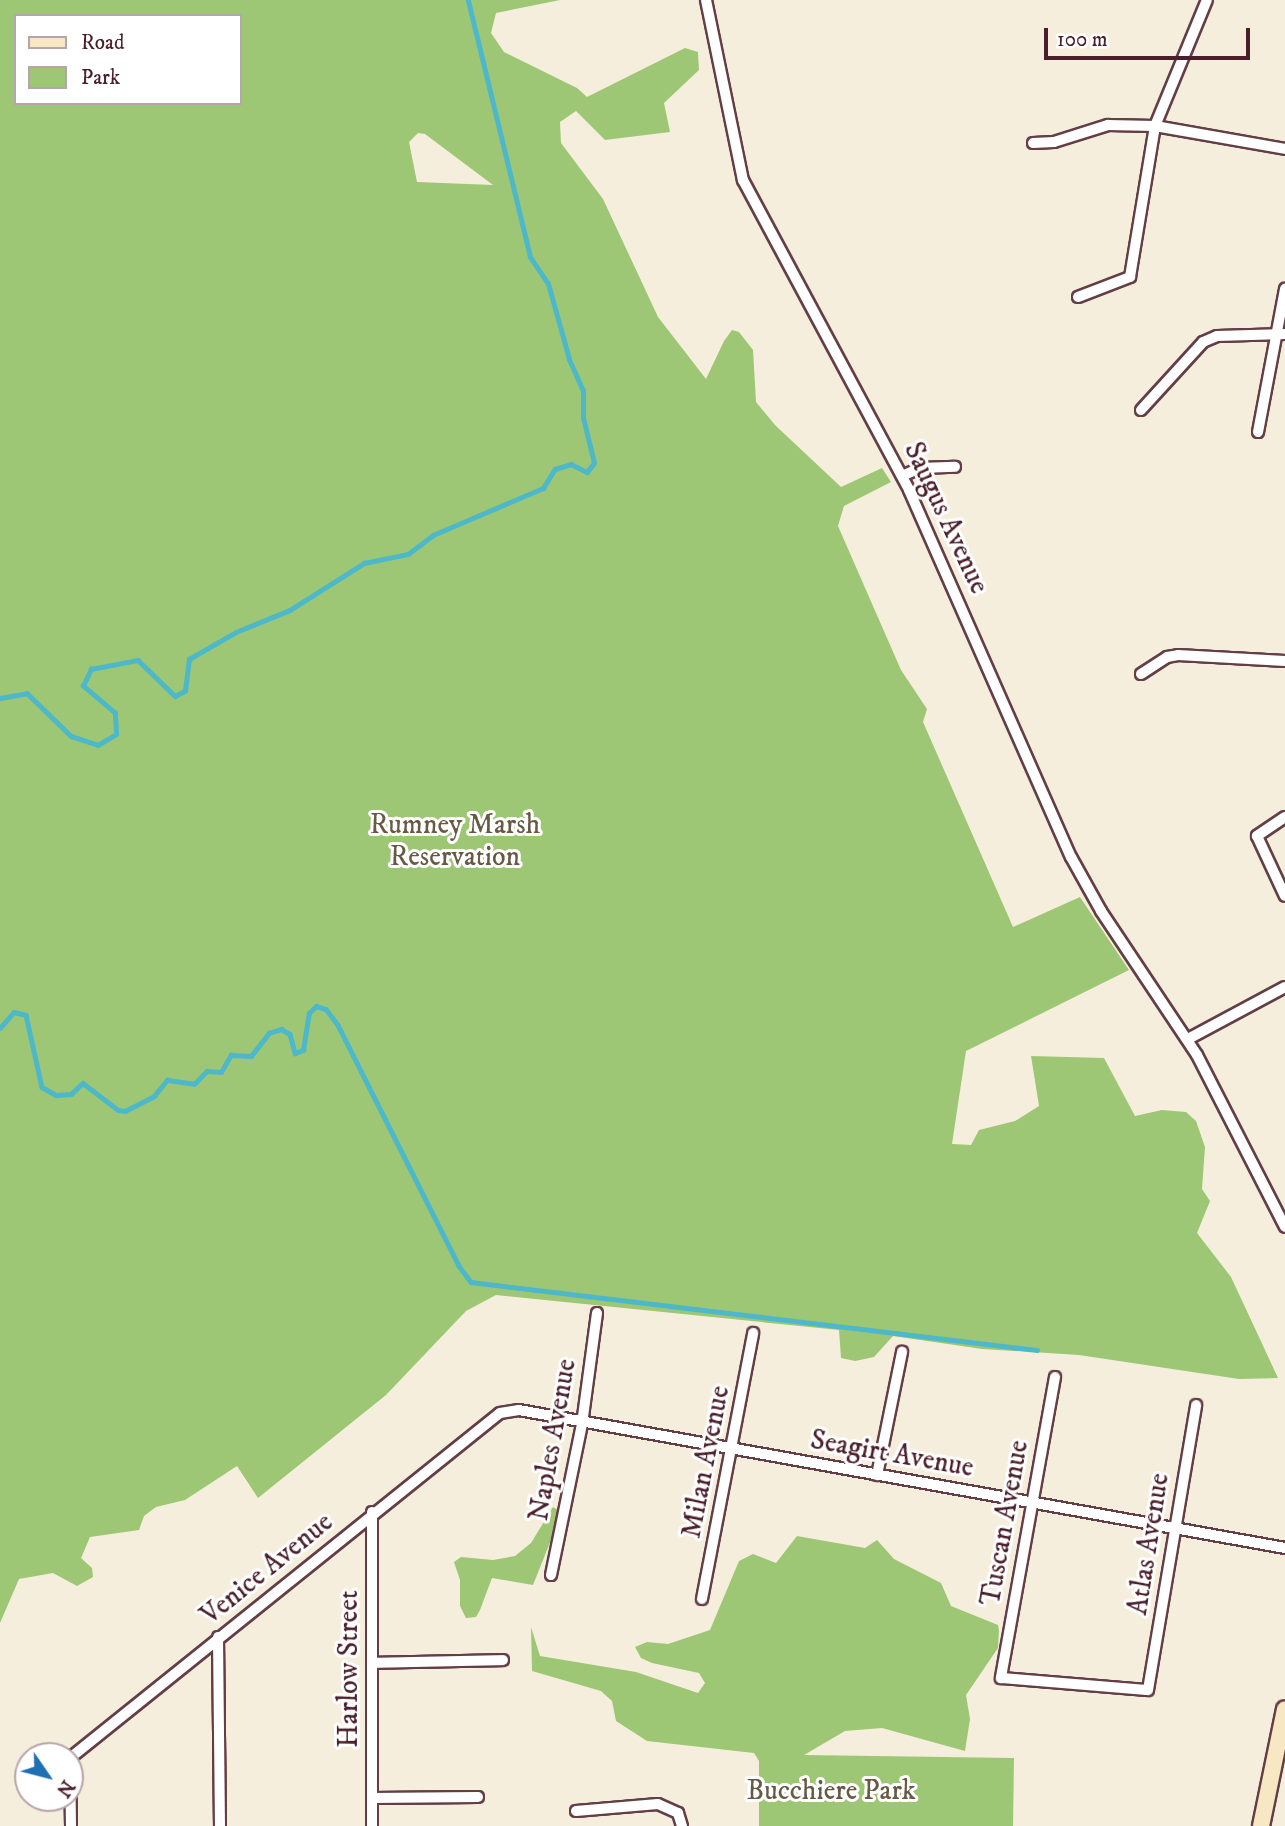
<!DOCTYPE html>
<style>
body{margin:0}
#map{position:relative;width:1285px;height:1826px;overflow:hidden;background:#f6eedc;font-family:"IM FELL DW Pica",serif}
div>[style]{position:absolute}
.green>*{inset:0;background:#9dc774}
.stream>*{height:4.5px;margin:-2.25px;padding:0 2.25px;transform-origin:2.25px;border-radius:2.25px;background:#4db8c9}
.roads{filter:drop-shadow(2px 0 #643e46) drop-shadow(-2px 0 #643e46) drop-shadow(0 2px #643e46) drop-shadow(0 -2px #643e46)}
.street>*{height:10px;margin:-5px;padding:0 5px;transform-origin:5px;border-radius:5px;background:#fff}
.secondary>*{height:16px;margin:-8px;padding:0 8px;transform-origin:8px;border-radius:8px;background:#f7e8c3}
span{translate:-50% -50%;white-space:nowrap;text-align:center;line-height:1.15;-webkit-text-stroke:6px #fff;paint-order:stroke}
.street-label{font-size:28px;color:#4a1f2b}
.park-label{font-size:28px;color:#675a45}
.legend{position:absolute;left:14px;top:14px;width:228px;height:91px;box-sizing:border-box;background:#fff;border:2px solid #b7a5aa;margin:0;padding:9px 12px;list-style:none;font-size:21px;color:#4a1f2b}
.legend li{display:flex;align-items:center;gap:14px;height:35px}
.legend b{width:35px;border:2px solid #b7a5aa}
.north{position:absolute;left:14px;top:1742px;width:70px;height:70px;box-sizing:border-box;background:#fff;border:2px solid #b7a5aa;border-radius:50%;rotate:125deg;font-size:19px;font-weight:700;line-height:28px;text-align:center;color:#4a1f2b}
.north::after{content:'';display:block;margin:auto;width:24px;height:32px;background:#1f6fb2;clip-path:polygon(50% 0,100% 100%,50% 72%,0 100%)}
.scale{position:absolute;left:1044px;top:28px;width:206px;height:32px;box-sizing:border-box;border:4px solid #4a1f2b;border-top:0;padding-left:9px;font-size:21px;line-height:24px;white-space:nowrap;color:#4a1f2b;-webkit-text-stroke:5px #fff;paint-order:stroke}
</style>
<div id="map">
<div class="green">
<i style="clip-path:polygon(evenodd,0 0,560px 0,496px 13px,491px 33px,504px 52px,577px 88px,587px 97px,685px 48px,698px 52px,699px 70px,664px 103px,670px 132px,605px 140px,576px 111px,560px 122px,561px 143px,603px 199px,658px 317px,706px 379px,724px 341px,732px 330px,739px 332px,753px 350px,756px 402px,775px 425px,841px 487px,882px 468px,891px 482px,844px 506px,838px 526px,901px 670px,927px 709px,923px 722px,1013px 927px,1080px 897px,1129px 970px,966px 1051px,952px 1144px,971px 1145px,979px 1130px,1015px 1121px,1039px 1106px,1031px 1056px,1104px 1058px,1135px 1116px,1162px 1110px,1186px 1112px,1196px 1121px,1205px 1147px,1202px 1189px,1210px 1201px,1197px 1233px,1231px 1277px,1278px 1378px,1239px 1379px,1079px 1355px,982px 1349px,893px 1336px,874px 1357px,855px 1361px,841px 1358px,839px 1330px,496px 1295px,466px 1311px,386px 1395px,258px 1498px,237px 1466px,185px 1500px,156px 1507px,144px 1516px,139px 1530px,90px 1537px,81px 1558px,92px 1568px,93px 1577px,77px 1586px,53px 1573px,19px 1579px,0 1623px,0 0,16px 16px,240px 16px,240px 103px,16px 103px,16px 16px,0 0,418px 133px,425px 134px,493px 185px,417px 182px,409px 142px,418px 133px)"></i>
<i style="clip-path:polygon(553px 1507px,558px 1510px,557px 1525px,533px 1585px,492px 1578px,480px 1610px,476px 1617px,466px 1618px,460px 1606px,460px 1580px,454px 1562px,461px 1557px,493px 1560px,515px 1556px,531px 1543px)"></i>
<i style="clip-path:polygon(797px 1536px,865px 1548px,877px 1540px,894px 1559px,941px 1583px,951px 1606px,998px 1625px,999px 1630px,998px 1648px,966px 1695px,970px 1719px,965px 1751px,882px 1728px,845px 1731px,804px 1755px,1014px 1758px,1013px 1826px,759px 1826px,759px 1761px,754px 1753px,647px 1741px,616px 1721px,612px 1701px,601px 1691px,532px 1671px,531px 1627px,540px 1656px,636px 1672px,698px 1693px,705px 1683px,699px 1673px,652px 1663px,641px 1658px,635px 1647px,647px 1642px,668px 1644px,710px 1630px,739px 1561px,753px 1554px,776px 1563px)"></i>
</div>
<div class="stream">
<i style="left:0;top:698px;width:27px;rotate:-10deg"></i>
<i style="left:27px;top:693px;width:62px;rotate:44.3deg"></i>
<i style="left:71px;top:736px;width:28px;rotate:18deg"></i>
<i style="left:98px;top:745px;width:21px;rotate:-31deg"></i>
<i style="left:116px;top:734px;width:21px;rotate:-93deg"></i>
<i style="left:115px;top:713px;width:42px;rotate:-139.8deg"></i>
<i style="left:83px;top:686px;width:19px;rotate:-65deg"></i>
<i style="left:91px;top:669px;width:48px;rotate:-10.8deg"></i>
<i style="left:138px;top:660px;width:52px;rotate:44.2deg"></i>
<i style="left:175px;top:696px;width:11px;rotate:-27deg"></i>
<i style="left:185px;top:691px;width:32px;rotate:-83deg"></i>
<i style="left:189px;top:659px;width:54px;rotate:-29.9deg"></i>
<i style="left:236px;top:632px;width:58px;rotate:-22.2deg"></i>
<i style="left:290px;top:610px;width:88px;rotate:-32.4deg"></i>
<i style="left:364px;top:563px;width:45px;rotate:-11.6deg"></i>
<i style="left:408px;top:554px;width:31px;rotate:-37deg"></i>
<i style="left:433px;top:535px;width:120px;rotate:-23.1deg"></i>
<i style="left:543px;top:488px;width:22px;rotate:-58deg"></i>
<i style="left:555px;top:469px;width:17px;rotate:-17deg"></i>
<i style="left:571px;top:464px;width:18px;rotate:27deg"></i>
<i style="left:587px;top:472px;width:11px;rotate:-52deg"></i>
<i style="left:594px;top:463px;width:46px;rotate:-103.7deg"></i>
<i style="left:583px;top:418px;width:27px;rotate:-90deg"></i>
<i style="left:583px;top:391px;width:35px;rotate:-114deg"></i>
<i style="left:569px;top:359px;width:78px;rotate:-105.6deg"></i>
<i style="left:548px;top:284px;width:32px;rotate:-124deg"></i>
<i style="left:530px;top:257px;width:264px;rotate:-103.6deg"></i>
<i style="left:0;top:1028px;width:21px;rotate:-49deg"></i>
<i style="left:14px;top:1012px;width:12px;rotate:14deg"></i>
<i style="left:26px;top:1015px;width:74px;rotate:77.5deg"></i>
<i style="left:42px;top:1087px;width:16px;rotate:30deg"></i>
<i style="left:56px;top:1095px;width:15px;rotate:-4deg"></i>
<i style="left:71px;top:1094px;width:16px;rotate:-43deg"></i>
<i style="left:83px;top:1083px;width:44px;rotate:37.6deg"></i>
<i style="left:118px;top:1110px;width:7px;rotate:8deg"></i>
<i style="left:125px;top:1111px;width:33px;rotate:-27deg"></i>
<i style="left:154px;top:1096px;width:21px;rotate:-51deg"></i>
<i style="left:167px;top:1080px;width:27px;rotate:8deg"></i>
<i style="left:194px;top:1084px;width:18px;rotate:-45deg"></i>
<i style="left:207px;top:1071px;width:14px;rotate:4deg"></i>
<i style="left:221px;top:1072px;width:20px;rotate:-60deg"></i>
<i style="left:231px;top:1055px;width:20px;rotate:3deg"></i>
<i style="left:251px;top:1056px;width:29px;rotate:-52deg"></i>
<i style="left:269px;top:1033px;width:13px;rotate:-18deg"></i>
<i style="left:281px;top:1029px;width:10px;rotate:29deg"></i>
<i style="left:290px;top:1034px;width:20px;rotate:75deg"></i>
<i style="left:295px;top:1053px;width:9px;rotate:-21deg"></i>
<i style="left:303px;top:1050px;width:37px;rotate:-81deg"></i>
<i style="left:309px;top:1013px;width:10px;rotate:-45deg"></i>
<i style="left:316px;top:1006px;width:10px;rotate:17deg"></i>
<i style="left:326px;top:1009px;width:20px;rotate:53deg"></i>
<i style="left:338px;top:1025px;width:270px;rotate:63.3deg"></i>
<i style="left:459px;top:1266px;width:20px;rotate:53deg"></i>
<i style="left:471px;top:1282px;width:570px;rotate:6.85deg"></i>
</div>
<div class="roads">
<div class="street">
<i style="left:706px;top:0;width:184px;rotate:78.4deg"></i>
<i style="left:743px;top:180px;width:352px;rotate:61.8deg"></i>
<i style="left:909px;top:490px;width:401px;rotate:66.2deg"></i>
<i style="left:1071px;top:857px;width:62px;rotate:60.9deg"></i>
<i style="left:1101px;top:911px;width:173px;rotate:56.3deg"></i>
<i style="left:1197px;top:1055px;width:193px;rotate:62.9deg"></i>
<i style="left:1033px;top:143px;width:21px;rotate:-3deg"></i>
<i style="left:1054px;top:142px;width:57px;rotate:-17.5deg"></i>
<i style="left:1108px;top:125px;width:47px;rotate:1.2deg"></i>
<i style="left:1155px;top:126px;width:132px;rotate:10deg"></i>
<i style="left:1078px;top:297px;width:56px;rotate:-21deg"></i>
<i style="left:1130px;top:277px;width:153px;rotate:-80.6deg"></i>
<i style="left:1155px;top:126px;width:136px;rotate:-67.6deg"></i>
<i style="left:1141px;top:410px;width:92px;rotate:-47.6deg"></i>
<i style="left:1203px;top:342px;width:15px;rotate:-23deg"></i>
<i style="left:1217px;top:336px;width:68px;rotate:-1.7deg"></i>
<i style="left:1258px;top:432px;width:146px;rotate:-79.3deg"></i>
<i style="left:902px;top:476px;width:20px;rotate:-24deg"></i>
<i style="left:920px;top:468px;width:35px;rotate:-2deg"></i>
<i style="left:1141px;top:674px;width:31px;rotate:-33deg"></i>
<i style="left:1167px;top:657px;width:11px;rotate:-10deg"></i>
<i style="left:1178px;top:655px;width:107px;rotate:3.2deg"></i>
<i style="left:1285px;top:817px;width:34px;rotate:146deg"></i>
<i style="left:1257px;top:836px;width:66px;rotate:65deg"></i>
<i style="left:1188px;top:1039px;width:110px;rotate:-28.2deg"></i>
<i style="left:1055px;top:1377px;width:306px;rotate:100.2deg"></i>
<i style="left:1001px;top:1678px;width:147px;rotate:4.7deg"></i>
<i style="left:1148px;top:1690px;width:289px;rotate:-80.4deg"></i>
<i style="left:877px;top:1475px;width:126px;rotate:-78.5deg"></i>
<i style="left:372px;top:1512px;width:314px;rotate:90deg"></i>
<i style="left:551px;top:1575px;width:154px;rotate:-78.4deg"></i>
<i style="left:582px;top:1424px;width:112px;rotate:-82.3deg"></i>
<i style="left:702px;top:1599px;width:271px;rotate:-79.1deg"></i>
<i style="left:218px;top:1637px;width:189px;rotate:89.4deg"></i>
<i style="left:372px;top:1663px;width:131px;rotate:-1.3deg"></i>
<i style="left:372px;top:1798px;width:106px;rotate:-0.5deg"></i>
<i style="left:576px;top:1811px;width:82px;rotate:-4.9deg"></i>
<i style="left:658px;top:1804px;width:22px;rotate:24deg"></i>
<i style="left:678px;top:1813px;width:14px;rotate:73deg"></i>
<i style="left:71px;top:1826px;width:68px;rotate:-90.8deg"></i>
<i style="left:70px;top:1758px;width:551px;rotate:-38.74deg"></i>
<i style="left:500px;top:1413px;width:19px;rotate:-9deg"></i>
<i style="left:519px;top:1410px;width:778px;rotate:10.21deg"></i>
</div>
<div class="secondary">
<i style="left:1261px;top:1826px;width:119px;rotate:-78.4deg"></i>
</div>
</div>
<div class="street-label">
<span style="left:946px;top:518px;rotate:65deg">Saugus Avenue</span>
<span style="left:553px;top:1440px;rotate:-80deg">Naples Avenue</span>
<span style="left:892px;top:1454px;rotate:10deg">Seagirt Avenue</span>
<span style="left:706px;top:1462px;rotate:-79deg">Milan Avenue</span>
<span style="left:1005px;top:1523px;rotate:-80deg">Tuscan Avenue</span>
<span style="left:1149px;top:1544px;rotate:-81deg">Atlas Avenue</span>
<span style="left:267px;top:1569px;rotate:-39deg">Venice Avenue</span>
<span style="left:349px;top:1669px;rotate:-90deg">Harlow Street</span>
</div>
<div class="park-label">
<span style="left:455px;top:841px">Rumney Marsh<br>Reservation</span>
<span style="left:831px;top:1791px">Bucchiere Park</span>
</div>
<ul class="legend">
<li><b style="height:9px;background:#f7e8c3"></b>Road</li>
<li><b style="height:19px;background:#9dc774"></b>Park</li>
</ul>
<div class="north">N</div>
<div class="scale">100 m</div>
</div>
